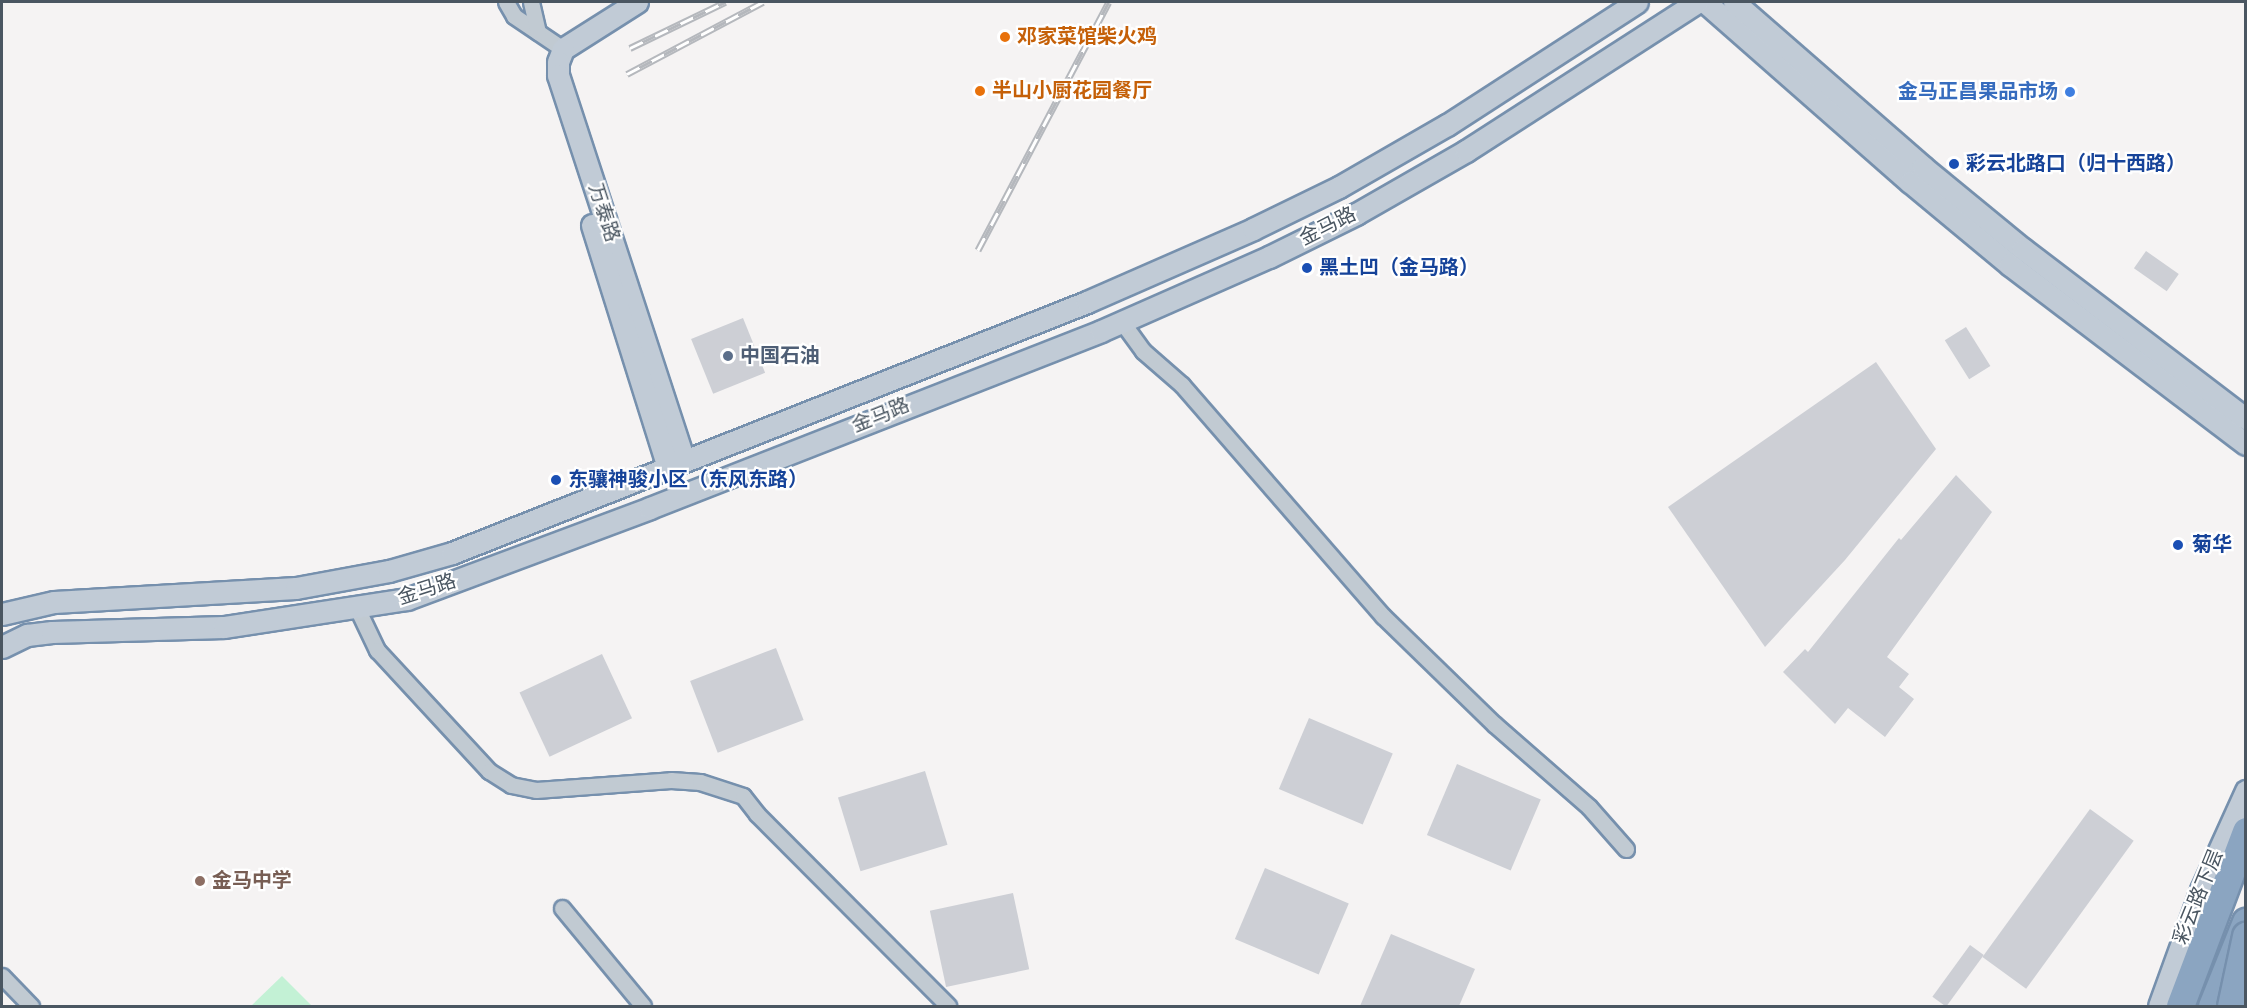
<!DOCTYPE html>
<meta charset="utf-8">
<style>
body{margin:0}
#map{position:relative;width:2247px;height:1008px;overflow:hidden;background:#f5f3f3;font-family:"Source Sans 3","Noto Sans SC",sans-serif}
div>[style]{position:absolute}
.green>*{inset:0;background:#c3f1d5}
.building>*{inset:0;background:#cdcfd5;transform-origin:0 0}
.roads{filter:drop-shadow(2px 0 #7690ad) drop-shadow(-2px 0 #7690ad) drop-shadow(0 2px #7690ad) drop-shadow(0 -2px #7690ad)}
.street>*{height:15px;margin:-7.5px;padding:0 7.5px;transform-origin:7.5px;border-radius:7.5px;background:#c1cad2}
.secondary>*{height:21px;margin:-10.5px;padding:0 10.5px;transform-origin:10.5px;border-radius:10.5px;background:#c1cbd6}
.highway>*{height:27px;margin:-13.5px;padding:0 13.5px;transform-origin:13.5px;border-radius:13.5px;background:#8ba5c1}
.rail>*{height:7px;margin-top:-3.5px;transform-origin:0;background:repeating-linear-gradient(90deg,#fff 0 14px,#b5b8bd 0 28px);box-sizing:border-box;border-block:2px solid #b5b8bd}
.bridges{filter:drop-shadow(2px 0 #7690ad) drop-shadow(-2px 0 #7690ad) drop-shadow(0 2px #7690ad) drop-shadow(0 -2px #7690ad)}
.highway-bridge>*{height:27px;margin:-13.5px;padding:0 13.5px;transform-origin:13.5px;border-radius:13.5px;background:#8ba5c1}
.dots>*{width:16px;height:16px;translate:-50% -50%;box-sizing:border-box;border:3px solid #fff;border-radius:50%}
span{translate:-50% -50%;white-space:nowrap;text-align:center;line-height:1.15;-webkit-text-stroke:4.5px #fff;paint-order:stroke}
.food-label{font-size:20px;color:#c56008;font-weight:700}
.left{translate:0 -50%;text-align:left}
.shop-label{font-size:20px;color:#366cbe;font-weight:700}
.right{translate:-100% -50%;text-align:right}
.transit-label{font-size:20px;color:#164399;font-weight:700}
.street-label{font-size:20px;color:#4a5661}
.service-label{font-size:20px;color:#4e5e75;font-weight:700}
.education-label{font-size:20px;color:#785e54;font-weight:700}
.frame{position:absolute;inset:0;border:3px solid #4a5661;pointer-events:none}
</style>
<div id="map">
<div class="green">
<i style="clip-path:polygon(282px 976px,312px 1006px,251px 1006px)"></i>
</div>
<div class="building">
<i style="left:2146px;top:251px;width:40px;height:21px;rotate:35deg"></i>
<i style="left:743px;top:318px;width:59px;height:56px;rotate:68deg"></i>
<i style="left:1966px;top:327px;width:46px;height:25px;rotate:58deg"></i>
<i style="clip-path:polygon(1876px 362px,1936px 449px,1845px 560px,1765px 647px,1668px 507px)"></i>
<i style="clip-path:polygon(1956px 475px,1992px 512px,1887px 657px,1909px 674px,1899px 687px,1914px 699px,1885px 737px,1848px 708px,1835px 724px,1783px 672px,1805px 649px,1808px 652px,1899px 538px,1901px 540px)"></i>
<i style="left:776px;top:648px;width:77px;height:92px;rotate:69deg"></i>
<i style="left:602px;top:654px;width:71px;height:91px;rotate:65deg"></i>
<i style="left:1309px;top:718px;width:91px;height:77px;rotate:23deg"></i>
<i style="left:1457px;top:764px;width:91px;height:77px;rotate:23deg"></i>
<i style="left:925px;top:771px;width:77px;height:91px;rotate:73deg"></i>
<i style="left:2090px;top:809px;width:54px;height:183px;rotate:36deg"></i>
<i style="left:1265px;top:868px;width:91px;height:77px;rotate:23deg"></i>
<i style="left:1013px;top:893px;width:78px;height:85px;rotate:78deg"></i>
<i style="clip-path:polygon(1391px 934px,1475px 969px,1459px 1006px,1360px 1006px)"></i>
<i style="left:1970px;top:945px;width:17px;height:64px;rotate:36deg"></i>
</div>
<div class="roads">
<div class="street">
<i style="left:506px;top:2px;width:16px;rotate:60deg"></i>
<i style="left:514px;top:16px;width:59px;rotate:34deg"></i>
<i style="left:531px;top:2px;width:31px;rotate:77deg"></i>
<i style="left:1122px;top:322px;width:36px;rotate:54deg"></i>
<i style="left:1143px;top:351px;width:52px;rotate:41.1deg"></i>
<i style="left:1182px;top:385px;width:306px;rotate:49deg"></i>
<i style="left:1383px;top:616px;width:155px;rotate:44.2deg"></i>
<i style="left:1494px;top:724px;width:126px;rotate:41.1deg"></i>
<i style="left:1589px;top:807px;width:56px;rotate:48.6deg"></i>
<i style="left:357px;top:608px;width:47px;rotate:64.5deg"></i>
<i style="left:377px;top:650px;width:165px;rotate:47.2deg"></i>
<i style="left:489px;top:771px;width:26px;rotate:32deg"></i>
<i style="left:511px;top:785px;width:25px;rotate:11deg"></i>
<i style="left:536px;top:790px;width:135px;rotate:-4.2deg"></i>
<i style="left:671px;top:780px;width:29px;rotate:4deg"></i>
<i style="left:700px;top:782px;width:45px;rotate:18deg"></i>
<i style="left:743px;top:796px;width:23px;rotate:52deg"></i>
<i style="left:757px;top:814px;width:271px;rotate:45.1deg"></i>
<i style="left:562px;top:908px;width:127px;rotate:50.4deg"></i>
<i style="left:2px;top:976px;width:42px;rotate:46deg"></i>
</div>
<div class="secondary">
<i style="left:637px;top:2px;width:88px;rotate:147.6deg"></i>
<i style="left:563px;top:49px;width:14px;rotate:111deg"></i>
<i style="left:558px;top:62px;width:13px;rotate:90deg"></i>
<i style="left:558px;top:75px;width:405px;rotate:71.9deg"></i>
<i style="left:1705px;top:2px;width:273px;rotate:41.3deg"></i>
<i style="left:1910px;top:182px;width:130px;rotate:39.7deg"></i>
<i style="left:2010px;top:265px;width:296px;rotate:37.2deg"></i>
<i style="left:1734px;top:2px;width:251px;rotate:41.1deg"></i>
<i style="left:1923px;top:167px;width:129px;rotate:39.4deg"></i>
<i style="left:2023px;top:249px;width:280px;rotate:37.3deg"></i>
<i style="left:592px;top:225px;width:255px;rotate:72.6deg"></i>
<i style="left:2px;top:614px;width:53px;rotate:-13deg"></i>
<i style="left:54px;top:602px;width:242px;rotate:-3.3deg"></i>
<i style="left:296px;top:588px;width:95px;rotate:-10.4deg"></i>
<i style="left:389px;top:571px;width:66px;rotate:-15.9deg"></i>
<i style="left:452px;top:553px;width:683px;rotate:-21.57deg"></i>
<i style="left:1087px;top:302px;width:181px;rotate:-23.7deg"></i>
<i style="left:1253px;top:229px;width:96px;rotate:-26deg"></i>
<i style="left:1339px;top:187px;width:125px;rotate:-29.9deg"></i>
<i style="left:1447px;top:125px;width:226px;rotate:-32.9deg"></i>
<i style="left:2px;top:647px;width:28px;rotate:-26deg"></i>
<i style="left:27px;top:635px;width:25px;rotate:-7deg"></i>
<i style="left:52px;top:632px;width:172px;rotate:-1.7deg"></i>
<i style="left:224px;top:627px;width:185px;rotate:-8.7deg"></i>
<i style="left:407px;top:599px;width:259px;rotate:-20.5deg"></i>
<i style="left:650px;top:508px;width:484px;rotate:-21.4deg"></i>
<i style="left:1101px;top:331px;width:184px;rotate:-23.8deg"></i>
<i style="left:1269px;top:257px;width:97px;rotate:-26.3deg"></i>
<i style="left:1356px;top:214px;width:127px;rotate:-29.8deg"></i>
<i style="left:1466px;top:151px;width:275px;rotate:-32.8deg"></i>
<i style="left:2159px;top:1006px;width:123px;rotate:-70.1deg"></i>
<i style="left:2201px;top:890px;width:109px;rotate:-65.6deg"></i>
</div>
<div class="highway">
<i style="left:2180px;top:1006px;width:187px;rotate:-69.3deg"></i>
<i style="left:2212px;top:1006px;width:91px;rotate:-68deg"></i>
</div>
</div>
<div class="rail">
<i style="left:630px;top:48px;width:106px;rotate:-25.8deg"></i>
<i style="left:627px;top:74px;width:154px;rotate:-27.9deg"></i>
<i style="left:978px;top:250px;width:280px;rotate:-62.2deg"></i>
</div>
<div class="bridges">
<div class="highway-bridge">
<i style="left:2231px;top:1006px;width:72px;rotate:-77.9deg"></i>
</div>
</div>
<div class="dots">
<i style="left:1005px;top:37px;background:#e8710a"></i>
<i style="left:980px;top:91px;background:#e8710a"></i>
<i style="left:2070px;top:92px;background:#3f7fe0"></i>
<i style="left:1954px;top:164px;background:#1a4fb4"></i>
<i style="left:1307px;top:268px;background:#1a4fb4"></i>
<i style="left:728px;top:356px;background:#5c6f8a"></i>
<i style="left:556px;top:480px;background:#1a4fb4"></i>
<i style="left:2178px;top:545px;background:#1a4fb4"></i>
<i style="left:200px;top:881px;background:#8d6e63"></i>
</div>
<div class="food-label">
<span class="left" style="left:1017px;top:37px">邓家菜馆柴火鸡</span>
<span class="left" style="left:992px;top:91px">半山小厨花园餐厅</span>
</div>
<div class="shop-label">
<span class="right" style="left:2058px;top:92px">金马正昌果品市场</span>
</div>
<div class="transit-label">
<span class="left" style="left:1966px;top:164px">彩云北路口（归十西路）</span>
<span class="left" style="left:1319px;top:268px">黑土凹（金马路）</span>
<span class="left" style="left:568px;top:480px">东骧神骏小区（东风东路）</span>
<span class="left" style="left:2192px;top:545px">菊华</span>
</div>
<div class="street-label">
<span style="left:603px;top:213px;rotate:72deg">万泰路</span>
<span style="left:1328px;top:227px;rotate:-27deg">金马路</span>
<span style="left:881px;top:416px;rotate:-22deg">金马路</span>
<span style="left:427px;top:590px;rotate:-18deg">金马路</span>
<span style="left:2199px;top:897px;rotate:-68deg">彩云路下层</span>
</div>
<div class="service-label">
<span class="left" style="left:740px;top:356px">中国石油</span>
</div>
<div class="education-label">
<span class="left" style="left:212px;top:881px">金马中学</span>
</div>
<div class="frame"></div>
</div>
